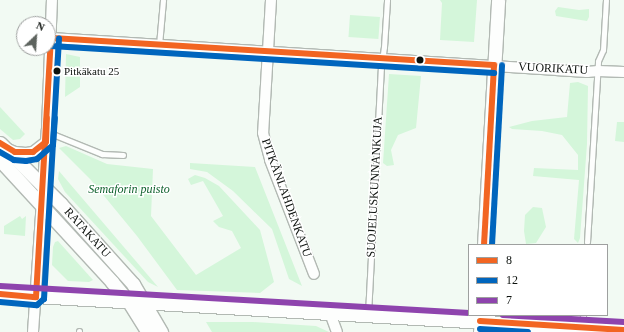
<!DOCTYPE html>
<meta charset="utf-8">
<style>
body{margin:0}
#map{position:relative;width:624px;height:332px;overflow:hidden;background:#f2faf3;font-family:Georgia,serif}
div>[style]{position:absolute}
.green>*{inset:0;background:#d4f6da;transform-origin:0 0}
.roads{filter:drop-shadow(1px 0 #b2b9b3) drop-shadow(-1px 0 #b2b9b3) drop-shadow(0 1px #b2b9b3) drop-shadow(0 -1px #b2b9b3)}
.lane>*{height:5px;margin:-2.5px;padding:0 2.5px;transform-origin:2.5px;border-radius:2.5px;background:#fdfefd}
.street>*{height:10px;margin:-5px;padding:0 5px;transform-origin:5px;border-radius:5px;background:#fdfefd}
.secondary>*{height:13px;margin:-6.5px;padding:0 6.5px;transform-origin:6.5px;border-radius:6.5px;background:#fdfefd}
.bus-1>*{height:6px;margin:-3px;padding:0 3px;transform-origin:3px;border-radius:3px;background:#f26522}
.bus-2>*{height:6px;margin:-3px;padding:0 3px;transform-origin:3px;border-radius:3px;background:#0065bd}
.bus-3>*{height:6px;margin:-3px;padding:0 3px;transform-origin:3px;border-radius:3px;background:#8e44ad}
.dots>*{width:11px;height:11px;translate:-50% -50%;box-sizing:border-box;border:2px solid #fff;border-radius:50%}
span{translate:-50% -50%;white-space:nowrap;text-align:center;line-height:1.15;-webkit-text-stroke:3px #fff;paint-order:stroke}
.bus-label{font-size:11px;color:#0d120e}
.left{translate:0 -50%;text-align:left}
.street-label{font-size:12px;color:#0d120e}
.park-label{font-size:12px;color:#0e612c;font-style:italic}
.legend{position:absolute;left:468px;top:244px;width:140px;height:72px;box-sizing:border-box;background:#fff;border:1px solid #9ea09f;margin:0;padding:5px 7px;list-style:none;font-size:12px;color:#0d120e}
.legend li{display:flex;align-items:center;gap:8px;height:20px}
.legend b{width:20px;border:1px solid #9ea09f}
.north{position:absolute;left:16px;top:16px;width:40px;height:40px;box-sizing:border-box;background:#fff;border:1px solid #9ea09f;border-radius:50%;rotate:25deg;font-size:11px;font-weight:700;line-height:16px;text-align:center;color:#0d120e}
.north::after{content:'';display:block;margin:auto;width:14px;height:18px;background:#5d635e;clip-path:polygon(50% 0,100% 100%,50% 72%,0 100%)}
</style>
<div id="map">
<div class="green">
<i style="clip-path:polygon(440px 0,477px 0,474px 42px,440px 40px,442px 3px)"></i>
<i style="clip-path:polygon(558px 7px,579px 10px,589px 9px,589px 17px,587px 21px,556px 16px,555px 11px)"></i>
<i style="left:350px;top:15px;width:30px;height:22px;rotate:4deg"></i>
<i style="clip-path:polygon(66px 54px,80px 57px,80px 87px,65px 97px)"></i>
<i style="clip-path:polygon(389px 74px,421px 76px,416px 128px,398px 135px,391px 150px,394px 165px,387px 166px,383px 163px)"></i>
<i style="clip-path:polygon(578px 82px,588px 86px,587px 144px,580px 238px,578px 243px,574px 239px,579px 180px,533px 176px,534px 168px,578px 170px,578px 155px,562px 135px,542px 131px,512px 129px,509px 127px,532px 121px,567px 117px,570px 83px)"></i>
<i style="clip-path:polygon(0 107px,25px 134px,20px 139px,13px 140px,0 129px)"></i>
<i style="clip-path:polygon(617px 122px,624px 122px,624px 142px,615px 141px)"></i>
<i style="clip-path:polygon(66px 146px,107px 164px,153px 169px,151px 216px,196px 275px,241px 248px,232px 231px,219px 227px,213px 221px,223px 216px,203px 181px,191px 185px,188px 179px,195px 175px,205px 178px,219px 186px,260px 230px,274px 282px,260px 293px,177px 290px,137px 236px,91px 180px,59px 148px)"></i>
<i style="clip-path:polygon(190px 163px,255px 167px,302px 286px,289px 279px,272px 229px,233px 191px,207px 172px,190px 169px)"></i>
<i style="clip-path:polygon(59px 171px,158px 287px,148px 282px,65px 192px,58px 179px)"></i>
<i style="clip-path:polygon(533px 207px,542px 208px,546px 227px,536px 243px,526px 244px,524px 231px,525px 215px)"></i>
<i style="clip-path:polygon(20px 216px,22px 219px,26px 216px,25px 236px,4px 234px,4px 226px)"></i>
<i style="clip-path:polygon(58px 241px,93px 280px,89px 282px,68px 281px,52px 265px,53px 247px,55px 242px)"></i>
<i style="clip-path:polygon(206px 322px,253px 322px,316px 326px,329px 332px,212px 332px)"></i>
</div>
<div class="roads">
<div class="lane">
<i style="left:159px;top:45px;width:45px;rotate:-84.9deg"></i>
<i style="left:47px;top:130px;width:9px;rotate:32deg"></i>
<i style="left:55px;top:135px;width:51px;rotate:22deg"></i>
<i style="left:102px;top:154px;width:21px;rotate:3deg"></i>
<i style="left:587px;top:242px;width:181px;rotate:-86.5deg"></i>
<i style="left:598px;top:61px;width:12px;rotate:-66deg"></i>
<i style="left:603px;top:50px;width:50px;rotate:-86.6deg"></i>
<i style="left:368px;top:314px;width:246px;rotate:-87deg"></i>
<i style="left:381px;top:68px;width:21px;rotate:-82deg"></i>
<i style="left:384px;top:47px;width:47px;rotate:-86.3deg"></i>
<i style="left:582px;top:327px;width:12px;rotate:-85deg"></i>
<i style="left:79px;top:332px;width:1px;rotate:-90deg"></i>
</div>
<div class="street">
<i style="left:271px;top:0;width:133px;rotate:93.4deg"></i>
<i style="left:263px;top:133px;width:28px;rotate:75deg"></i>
<i style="left:270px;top:160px;width:122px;rotate:68.9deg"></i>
<i style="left:51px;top:38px;width:537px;rotate:3.63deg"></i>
<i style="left:587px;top:72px;width:11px;rotate:-5deg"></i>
<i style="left:598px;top:71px;width:26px;rotate:2deg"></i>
<i style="left:6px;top:148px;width:10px;rotate:24deg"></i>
<i style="left:15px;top:152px;width:11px;rotate:5deg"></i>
<i style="left:26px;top:153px;width:7px;rotate:-8deg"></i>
<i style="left:33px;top:152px;width:16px;rotate:-38deg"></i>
<i style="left:330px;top:313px;width:20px;rotate:70deg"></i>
<i style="left:33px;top:332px;width:203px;rotate:-86.1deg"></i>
<i style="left:47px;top:129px;width:129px;rotate:-87.8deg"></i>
<i style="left:479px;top:332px;width:11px;rotate:-85deg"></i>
</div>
<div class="secondary">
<i style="left:0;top:143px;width:86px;rotate:45deg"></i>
<i style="left:61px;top:204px;width:108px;rotate:48deg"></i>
<i style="left:133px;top:284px;width:56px;rotate:59.7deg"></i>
<i style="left:0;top:160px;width:166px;rotate:47.4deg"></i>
<i style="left:112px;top:282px;width:26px;rotate:50deg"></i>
<i style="left:129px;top:302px;width:36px;rotate:58deg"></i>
<i style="left:484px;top:245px;width:245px;rotate:-86.7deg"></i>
<i style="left:0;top:294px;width:625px;rotate:3.3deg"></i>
</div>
</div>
<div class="bus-1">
<i style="left:51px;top:38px;width:444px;rotate:3.5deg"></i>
<i style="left:0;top:143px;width:17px;rotate:31deg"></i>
<i style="left:15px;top:152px;width:18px"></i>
<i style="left:33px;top:152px;width:16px;rotate:-38deg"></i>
<i style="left:46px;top:142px;width:24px;rotate:-88deg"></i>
<i style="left:484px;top:245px;width:180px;rotate:-86.8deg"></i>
<i style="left:0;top:294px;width:36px;rotate:5deg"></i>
<i style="left:36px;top:297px;width:259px;rotate:-86.7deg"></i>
<i style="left:480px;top:321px;width:144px;rotate:3.6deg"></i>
</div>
<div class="bus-2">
<i style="left:51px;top:46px;width:444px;rotate:3.5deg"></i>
<i style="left:0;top:152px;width:16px;rotate:30deg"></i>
<i style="left:14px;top:160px;width:12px;rotate:5deg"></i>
<i style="left:26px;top:161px;width:11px;rotate:-10deg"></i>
<i style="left:37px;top:159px;width:21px;rotate:-41deg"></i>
<i style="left:53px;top:145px;width:27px;rotate:-86deg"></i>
<i style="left:492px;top:245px;width:180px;rotate:-86.8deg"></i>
<i style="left:0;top:302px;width:37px;rotate:5deg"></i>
<i style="left:37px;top:305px;width:9px;rotate:-41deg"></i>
<i style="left:44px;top:299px;width:261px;rotate:-86.7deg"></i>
<i style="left:480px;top:329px;width:48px;rotate:3.6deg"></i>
</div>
<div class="bus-3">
<i style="left:0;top:286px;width:470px;rotate:3.3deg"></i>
<i style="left:503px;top:315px;width:121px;rotate:3.3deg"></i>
</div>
<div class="dots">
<i style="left:420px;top:60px;background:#0d120e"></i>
<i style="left:57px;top:71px;background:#0d120e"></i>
</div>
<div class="bus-label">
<span class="left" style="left:64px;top:71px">Pitkäkatu 25</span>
</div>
<div class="street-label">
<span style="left:553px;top:69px;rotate:3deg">VUORIKATU</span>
<span style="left:375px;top:187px;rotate:-87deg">SUOJELUSKUNNANKUJA</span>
<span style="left:286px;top:198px;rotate:70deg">PITKÄNLAHDENKATU</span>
<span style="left:87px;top:233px;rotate:48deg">RATAKATU</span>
</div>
<div class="park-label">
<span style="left:129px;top:190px">Semaforin puisto</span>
</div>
<ul class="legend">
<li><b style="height:5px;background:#f26522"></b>8</li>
<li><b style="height:5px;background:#0065bd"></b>12</li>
<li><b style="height:5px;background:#8e44ad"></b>7</li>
</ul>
<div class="north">N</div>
</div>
